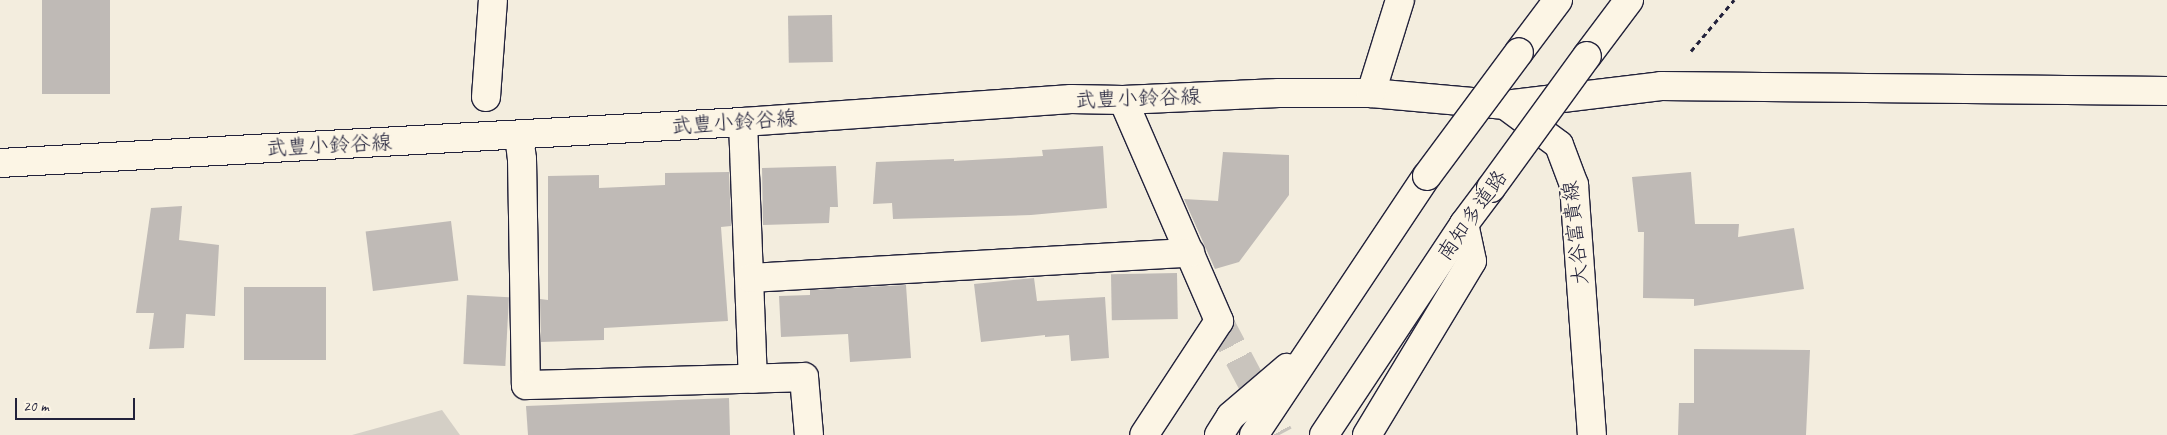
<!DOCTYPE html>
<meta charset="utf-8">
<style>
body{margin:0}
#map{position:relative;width:2167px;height:435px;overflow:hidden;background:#f3edde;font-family:Caveat,"Klee One",sans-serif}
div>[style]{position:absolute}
.green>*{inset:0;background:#d4cfc6}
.building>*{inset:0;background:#bfbab6;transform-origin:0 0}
.minor-tunnel>*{height:28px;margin-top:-14px;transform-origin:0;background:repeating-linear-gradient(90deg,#c9c4bd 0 28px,transparent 0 42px)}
.path>*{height:3px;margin-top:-1.5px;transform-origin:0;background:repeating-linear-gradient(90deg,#22223b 0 5px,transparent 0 9px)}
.roads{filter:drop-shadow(1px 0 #22223b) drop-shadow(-1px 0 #22223b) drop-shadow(0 1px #22223b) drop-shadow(0 -1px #22223b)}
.minor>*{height:28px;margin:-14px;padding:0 14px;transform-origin:14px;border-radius:14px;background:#fcf5e5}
.major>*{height:28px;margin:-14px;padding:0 14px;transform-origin:14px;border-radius:14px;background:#fcf5e5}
.highway>*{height:28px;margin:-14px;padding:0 14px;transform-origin:14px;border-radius:14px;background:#fcf5e5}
.bridges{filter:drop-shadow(1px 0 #22223b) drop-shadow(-1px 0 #22223b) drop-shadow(0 1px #22223b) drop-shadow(0 -1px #22223b)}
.highway-bridge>*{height:28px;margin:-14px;padding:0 14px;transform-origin:14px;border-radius:14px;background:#fcf5e5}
span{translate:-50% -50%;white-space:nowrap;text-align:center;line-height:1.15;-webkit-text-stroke:4px #fcf5e5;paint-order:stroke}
.street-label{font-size:21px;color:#22223b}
.scale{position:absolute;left:15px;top:398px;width:120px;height:22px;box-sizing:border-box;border:2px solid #22223b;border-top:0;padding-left:6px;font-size:15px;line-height:18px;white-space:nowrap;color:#22223b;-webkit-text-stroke:4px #fcf5e5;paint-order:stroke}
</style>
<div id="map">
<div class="green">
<i style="clip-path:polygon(442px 410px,460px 435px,352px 435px)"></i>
</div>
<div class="building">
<i style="left:42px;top:0;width:68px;height:94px"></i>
<i style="left:832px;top:15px;width:47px;height:44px;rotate:89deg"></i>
<i style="clip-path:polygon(1103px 146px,1107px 208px,1031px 215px,893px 219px,892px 203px,873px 204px,876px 162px,954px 159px,954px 161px,1043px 156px,1042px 150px)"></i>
<i style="clip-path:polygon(1223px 152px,1289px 155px,1289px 195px,1239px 262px,1215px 269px,1184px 199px,1218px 201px)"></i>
<i style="clip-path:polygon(836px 166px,838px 207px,830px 207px,829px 223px,763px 225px,762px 168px)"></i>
<i style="clip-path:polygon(729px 172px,731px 226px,721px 227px,728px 321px,604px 328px,604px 340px,541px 342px,540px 299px,548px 300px,548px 176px,599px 175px,599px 188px,665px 185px,665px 173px)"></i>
<i style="clip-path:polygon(1691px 172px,1695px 224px,1739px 224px,1738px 237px,1794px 228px,1804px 289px,1694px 306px,1694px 299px,1643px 298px,1644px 232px,1638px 232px,1632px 177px)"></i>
<i style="clip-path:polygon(182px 206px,179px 240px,219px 245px,215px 316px,186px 314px,184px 348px,149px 349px,154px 313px,136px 313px,151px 208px)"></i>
<i style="left:451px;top:221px;width:60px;height:86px;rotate:83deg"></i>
<i style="left:1177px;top:273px;width:46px;height:66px;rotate:89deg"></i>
<i style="clip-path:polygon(1034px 278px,1037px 301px,1105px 297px,1109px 358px,1071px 361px,1069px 335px,1045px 337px,1045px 335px,981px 342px,974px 284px)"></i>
<i style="clip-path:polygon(906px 285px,911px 358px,850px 362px,848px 334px,781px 337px,779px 296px,810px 295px,810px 290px)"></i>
<i style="left:244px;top:287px;width:82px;height:73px"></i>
<i style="left:467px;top:295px;width:42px;height:69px;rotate:3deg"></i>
<i style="clip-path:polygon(1694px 349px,1810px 350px,1806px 435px,1678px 435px,1679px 403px,1694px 403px)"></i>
<i style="clip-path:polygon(729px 398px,730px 435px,528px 435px,526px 406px)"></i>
</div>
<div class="minor-tunnel">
<i style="left:1219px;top:321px;width:129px;rotate:62.2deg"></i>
</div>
<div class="path">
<i style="left:1691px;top:51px;width:67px;rotate:-49.9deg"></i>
</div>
<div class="roads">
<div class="minor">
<i style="left:486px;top:97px;width:97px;rotate:-85.9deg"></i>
<i style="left:1123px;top:100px;width:241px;rotate:66.5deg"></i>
<i style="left:1219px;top:321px;width:136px;rotate:123.3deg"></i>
<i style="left:1505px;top:105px;width:157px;rotate:-6.9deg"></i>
<i style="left:1661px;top:86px;width:506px;rotate:0.57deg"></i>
<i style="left:743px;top:122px;width:257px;rotate:87.8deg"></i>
<i style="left:519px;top:135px;width:24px;rotate:83deg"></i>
<i style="left:522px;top:159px;width:226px;rotate:89deg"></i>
<i style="left:526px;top:385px;width:278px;rotate:-1.6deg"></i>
<i style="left:804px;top:377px;width:58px;rotate:85.1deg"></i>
<i style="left:751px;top:278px;width:440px;rotate:-3.3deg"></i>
</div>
<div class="major">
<i style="left:1371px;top:93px;width:135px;rotate:5.1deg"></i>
<i style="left:1505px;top:105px;width:67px;rotate:36.5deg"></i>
<i style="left:1559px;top:145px;width:43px;rotate:69.4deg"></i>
<i style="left:1574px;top:185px;width:251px;rotate:85.9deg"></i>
<i style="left:0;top:163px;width:744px;rotate:-3.16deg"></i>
<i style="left:743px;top:122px;width:329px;rotate:-4deg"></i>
<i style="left:1071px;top:99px;width:52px;rotate:1.1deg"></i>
<i style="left:1123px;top:100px;width:156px;rotate:-2.6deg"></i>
<i style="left:1279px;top:93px;width:92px"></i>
<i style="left:1371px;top:93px;width:97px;rotate:-72.7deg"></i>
</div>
<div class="highway">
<i style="left:1519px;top:52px;width:65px;rotate:-53.1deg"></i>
<i style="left:1587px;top:56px;width:70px;rotate:-53.1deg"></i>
<i style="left:1219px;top:435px;width:22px;rotate:-58deg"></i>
<i style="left:1231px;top:416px;width:74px;rotate:-40.6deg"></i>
<i style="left:1254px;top:435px;width:311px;rotate:-56.3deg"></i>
<i style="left:1324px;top:435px;width:253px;rotate:-56.4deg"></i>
<i style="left:1464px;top:224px;width:45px;rotate:-53.1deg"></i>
<i style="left:1367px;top:435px;width:203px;rotate:-58.9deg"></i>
<i style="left:1472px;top:261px;width:38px;rotate:-102deg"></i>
</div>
</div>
<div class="bridges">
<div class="highway-bridge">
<i style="left:1427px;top:176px;width:154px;rotate:-53.4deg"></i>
<i style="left:1491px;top:188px;width:163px;rotate:-54deg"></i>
</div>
</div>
<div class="street-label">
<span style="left:1138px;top:98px;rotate:-2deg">武豊小鈴谷線</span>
<span style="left:734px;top:122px;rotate:-4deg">武豊小鈴谷線</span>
<span style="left:329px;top:145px;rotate:-3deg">武豊小鈴谷線</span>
<span style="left:1472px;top:215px;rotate:-55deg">南知多道路</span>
<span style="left:1575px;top:233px;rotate:-96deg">大谷富貴線</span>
</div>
<div class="scale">20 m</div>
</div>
